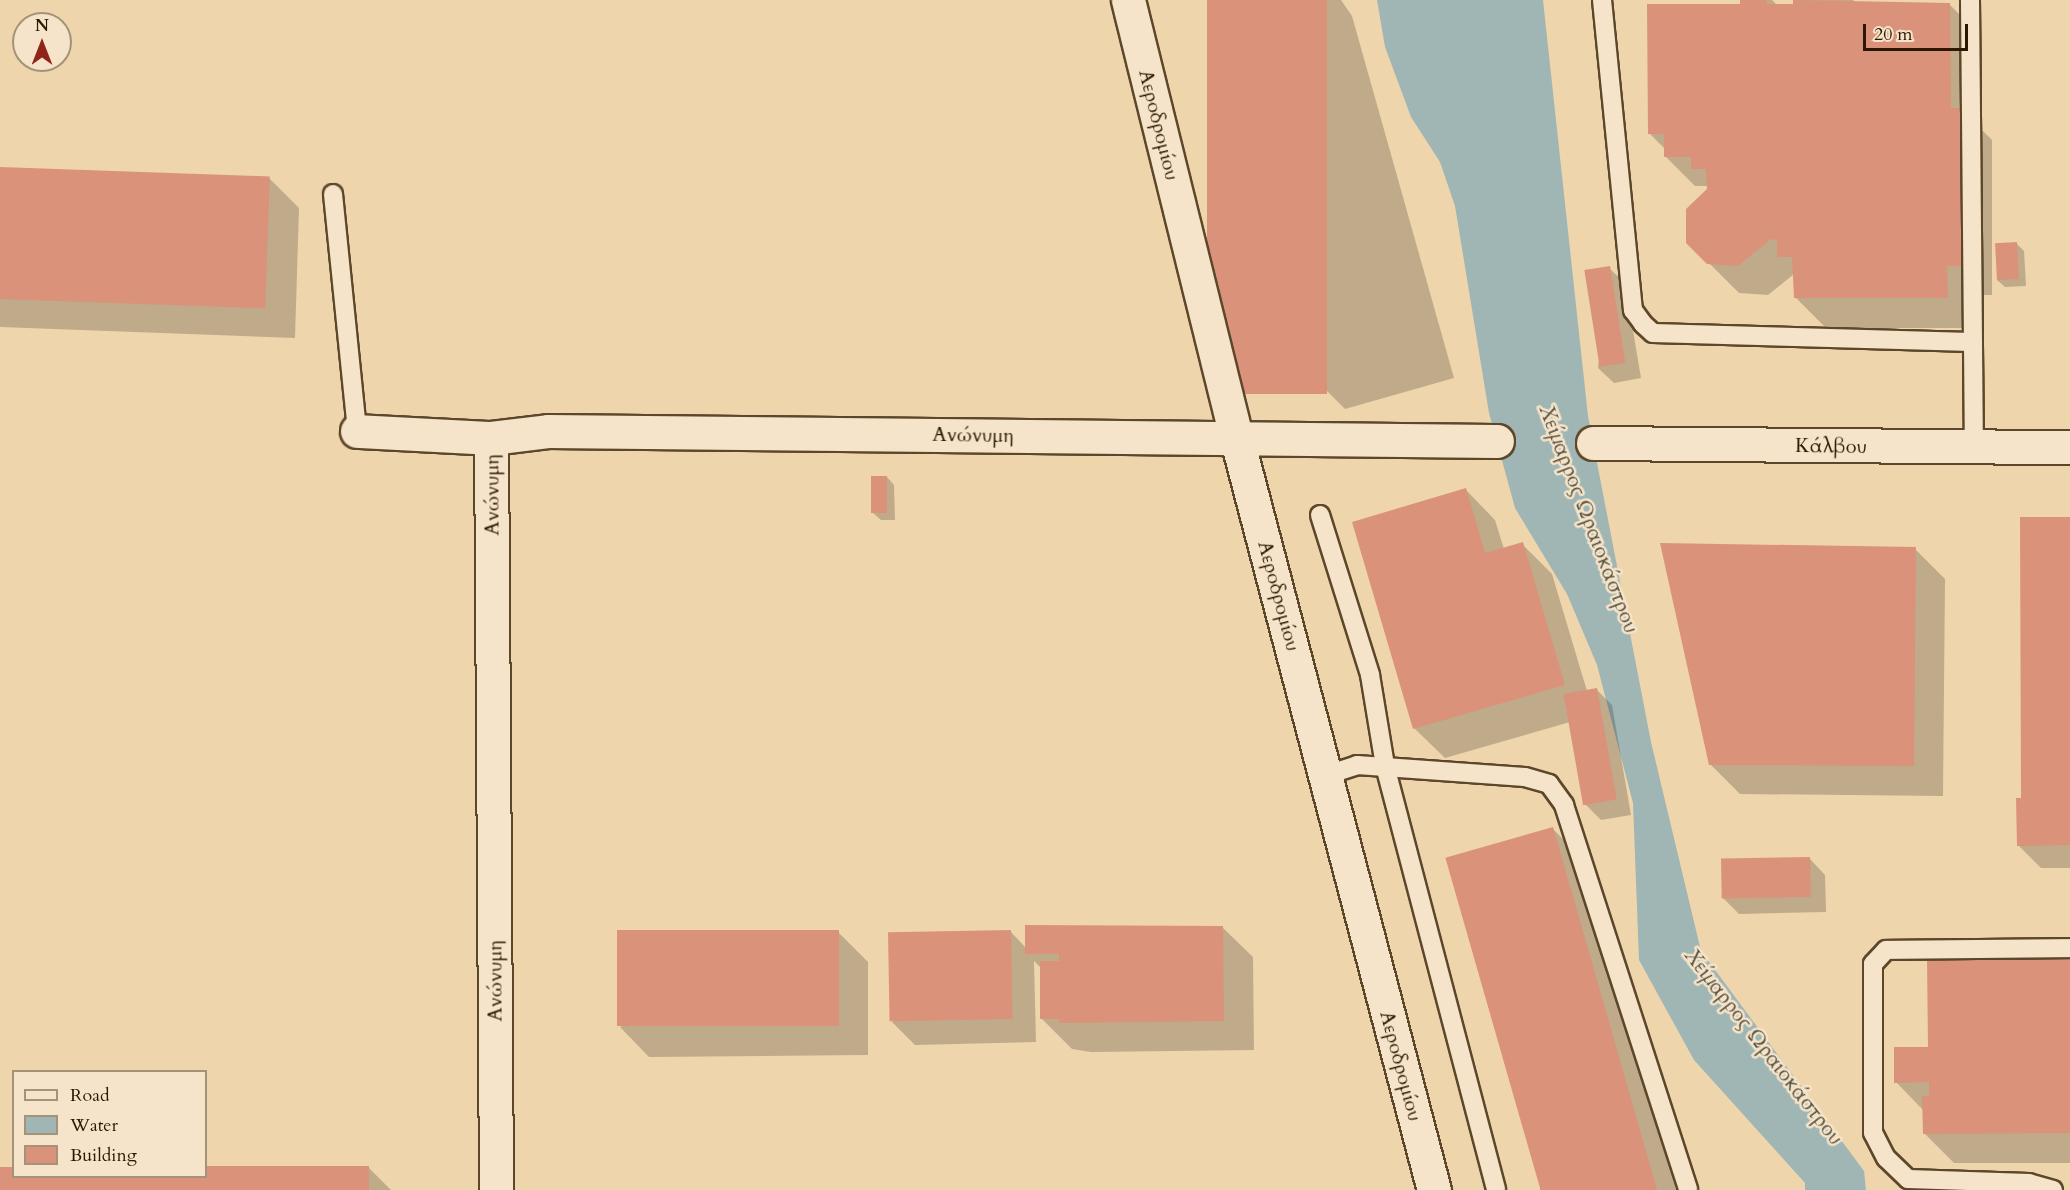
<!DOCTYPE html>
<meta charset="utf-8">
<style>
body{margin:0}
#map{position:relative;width:2070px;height:1190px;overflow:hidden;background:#efd5ac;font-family:Cardo,serif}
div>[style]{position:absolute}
.water>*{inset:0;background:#9fb6b5}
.shadow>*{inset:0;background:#0003}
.building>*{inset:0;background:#da927b;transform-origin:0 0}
.roads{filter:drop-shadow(2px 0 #5d472b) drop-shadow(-2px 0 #5d472b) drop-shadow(0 2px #5d472b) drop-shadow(0 -2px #5d472b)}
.service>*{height:18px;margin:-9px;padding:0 9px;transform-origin:9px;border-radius:9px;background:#f5e4c9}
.minor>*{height:33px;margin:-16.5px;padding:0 16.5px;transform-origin:16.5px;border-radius:16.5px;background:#f5e4c9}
.tertiary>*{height:33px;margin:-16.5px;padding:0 16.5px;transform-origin:16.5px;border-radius:16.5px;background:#f5e4c9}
span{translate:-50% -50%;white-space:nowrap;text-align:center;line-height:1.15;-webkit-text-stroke:5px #f5e4c9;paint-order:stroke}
.street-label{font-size:20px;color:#2c1800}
.water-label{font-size:21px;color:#544f3f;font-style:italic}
.legend{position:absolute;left:12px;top:1070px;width:195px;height:108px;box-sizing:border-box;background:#f5e4c9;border:2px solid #a59279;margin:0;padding:8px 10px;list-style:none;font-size:18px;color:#2c1800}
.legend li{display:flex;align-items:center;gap:12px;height:30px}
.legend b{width:30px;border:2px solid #a59279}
.north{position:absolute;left:12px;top:12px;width:60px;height:60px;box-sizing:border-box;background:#f5e4c9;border:2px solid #a59279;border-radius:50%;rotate:0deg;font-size:16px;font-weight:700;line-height:24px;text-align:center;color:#2c1800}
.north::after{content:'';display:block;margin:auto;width:21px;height:27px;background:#8f2418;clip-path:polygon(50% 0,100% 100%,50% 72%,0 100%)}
.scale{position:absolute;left:1863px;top:24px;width:105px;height:27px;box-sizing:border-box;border:3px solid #2c1800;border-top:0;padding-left:8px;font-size:18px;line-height:21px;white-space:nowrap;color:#2c1800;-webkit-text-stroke:4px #f5e4c9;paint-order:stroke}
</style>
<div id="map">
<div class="water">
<i style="clip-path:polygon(1377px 0,1543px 0,1588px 416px,1651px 742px,1701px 951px,1864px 1171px,1866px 1190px,1805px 1190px,1805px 1183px,1694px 1060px,1639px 960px,1633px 803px,1597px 665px,1567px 594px,1515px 508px,1489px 413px,1455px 206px,1440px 162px,1411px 117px,1385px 47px)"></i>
</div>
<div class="shadow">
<i style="clip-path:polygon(1209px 0,1341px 0,1352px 16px,1454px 378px,1345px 409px,1315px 379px)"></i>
<i style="clip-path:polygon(1741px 0,1772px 0,1777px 5px,1794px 5px,1794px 0,1853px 0,1858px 5px,1950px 5px,1980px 35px,1980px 128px,1992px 140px,1992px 295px,1977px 295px,1977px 328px,1826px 328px,1796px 298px,1794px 274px,1768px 295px,1739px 293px,1688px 242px,1708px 186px,1695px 186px,1665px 156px,1665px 149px,1649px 133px,1741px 6px)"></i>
<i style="clip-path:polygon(0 169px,269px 178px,299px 208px,295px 338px,0 327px)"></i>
<i style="clip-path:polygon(2017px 244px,2024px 251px,2026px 286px,2005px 287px,1997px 280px)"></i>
<i style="clip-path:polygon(1609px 268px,1625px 283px,1641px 378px,1614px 383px,1598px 368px)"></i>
<i style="clip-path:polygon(887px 477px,894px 485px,895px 520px,881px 520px,873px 513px)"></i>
<i style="clip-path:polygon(1466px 490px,1495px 520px,1504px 549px,1522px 544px,1552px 574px,1587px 691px,1596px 689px,1612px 705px,1631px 815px,1601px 820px,1585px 804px,1570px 722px,1445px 758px,1415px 729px,1354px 523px)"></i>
<i style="clip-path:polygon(2070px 519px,2070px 868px,2041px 868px,2018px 845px)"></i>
<i style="clip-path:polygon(1915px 549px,1945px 579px,1943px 796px,1740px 794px,1710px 764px)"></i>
<i style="clip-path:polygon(1553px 829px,1583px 859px,1676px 1190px,1540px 1190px)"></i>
<i style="clip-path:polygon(1810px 859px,1825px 875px,1826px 912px,1739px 914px,1723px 898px)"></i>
<i style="clip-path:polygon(1223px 928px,1253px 957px,1254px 1050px,1091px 1052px,1072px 1049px,1042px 1019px,1041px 968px,1034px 961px,1036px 1042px,915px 1045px,892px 1022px,1011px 932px,1026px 948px)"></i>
<i style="clip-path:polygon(838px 932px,868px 962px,868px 1055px,649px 1057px,620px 1027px)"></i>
<i style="clip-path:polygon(2070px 958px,2070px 1163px,1954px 1163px,1924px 1133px,1924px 1111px,1896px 1082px)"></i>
<i style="clip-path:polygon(368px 1167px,391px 1190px,0 1190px,0 1168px,14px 1176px,206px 1176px,206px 1168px)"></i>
</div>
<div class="building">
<i style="left:1207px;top:0;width:120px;height:394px"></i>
<i style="clip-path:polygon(1740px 0,1767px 0,1767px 4px,1793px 4px,1793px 0,1950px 3px,1951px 108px,1962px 108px,1963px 266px,1947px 266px,1948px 298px,1794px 298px,1792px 257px,1777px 257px,1777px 240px,1771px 239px,1738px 266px,1707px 264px,1686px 243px,1686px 209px,1707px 189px,1706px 169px,1691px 169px,1691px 157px,1664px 157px,1664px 134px,1648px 134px,1647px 4px,1740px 4px)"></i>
<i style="left:0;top:167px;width:270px;height:132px;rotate:2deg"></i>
<i style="left:2017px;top:242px;width:37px;height:22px;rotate:87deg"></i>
<i style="left:1610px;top:266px;width:98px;height:26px;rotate:81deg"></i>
<i style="left:871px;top:476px;width:16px;height:37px"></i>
<i style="clip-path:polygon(1466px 488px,1485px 553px,1523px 542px,1565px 685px,1413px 729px,1352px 522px)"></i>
<i style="clip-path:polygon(2020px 517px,2070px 517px,2070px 845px,2017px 846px,2016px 798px,2021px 798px)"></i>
<i style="clip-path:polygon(1660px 543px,1916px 547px,1914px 766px,1709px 765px)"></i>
<i style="left:1597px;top:688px;width:113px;height:34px;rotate:80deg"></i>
<i style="left:1553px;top:827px;width:377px;height:112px;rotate:74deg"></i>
<i style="left:1810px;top:857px;width:40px;height:89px;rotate:89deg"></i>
<i style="clip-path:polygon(1025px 925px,1223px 926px,1224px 1021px,1059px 1023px,1059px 1019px,1040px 1019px,1040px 961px,1059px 961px,1059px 954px,1025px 954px)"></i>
<i style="left:839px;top:930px;width:96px;height:222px;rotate:90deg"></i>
<i style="left:1011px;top:930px;width:89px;height:123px;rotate:89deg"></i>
<i style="clip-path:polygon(2070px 957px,2070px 1133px,1923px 1134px,1922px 1096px,1929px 1096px,1929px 1082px,1894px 1083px,1894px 1047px,1928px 1047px,1927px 958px)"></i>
<i style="clip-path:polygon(206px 1166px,369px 1166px,369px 1190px,0 1190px,0 1167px,14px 1167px,14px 1176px,206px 1176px)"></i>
</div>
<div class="roads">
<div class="service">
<i style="left:1602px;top:0;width:312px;rotate:84.3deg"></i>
<i style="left:1633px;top:310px;width:17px;rotate:54deg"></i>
<i style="left:1643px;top:324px;width:13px;rotate:42deg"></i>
<i style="left:1653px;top:333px;width:318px;rotate:1.6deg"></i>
<i style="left:1970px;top:0;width:448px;rotate:89.5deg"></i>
<i style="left:333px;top:194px;width:238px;rotate:84.2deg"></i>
<i style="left:1320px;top:515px;width:168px;rotate:72.6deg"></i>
<i style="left:1370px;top:675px;width:92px;rotate:80.6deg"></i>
<i style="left:1385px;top:766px;width:438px;rotate:75.3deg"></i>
<i style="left:1327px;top:775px;width:32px;rotate:-18deg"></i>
<i style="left:1357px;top:765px;width:168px;rotate:4.1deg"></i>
<i style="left:1525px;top:777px;width:25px;rotate:16deg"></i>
<i style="left:1549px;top:784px;width:26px;rotate:54deg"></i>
<i style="left:1564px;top:805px;width:404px;rotate:72.1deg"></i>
<i style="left:2053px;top:1190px;width:25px;rotate:-164deg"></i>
<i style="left:2029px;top:1183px;width:121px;rotate:-178.1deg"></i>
<i style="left:1908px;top:1179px;width:30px;rotate:-136deg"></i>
<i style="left:1886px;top:1158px;width:28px;rotate:-117deg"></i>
<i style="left:1873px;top:1133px;width:169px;rotate:-90deg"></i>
<i style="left:1873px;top:964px;width:19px;rotate:-47deg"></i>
<i style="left:1886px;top:950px;width:184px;rotate:-0.6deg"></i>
</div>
<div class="minor">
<i style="left:357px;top:431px;width:134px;rotate:3deg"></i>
<i style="left:1593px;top:443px;width:477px;rotate:0.5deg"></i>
<i style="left:496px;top:1190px;width:752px;rotate:-90.38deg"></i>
<i style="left:491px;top:438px;width:57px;rotate:-7deg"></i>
<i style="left:548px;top:431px;width:949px;rotate:0.6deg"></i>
</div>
<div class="tertiary">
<i style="left:1128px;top:0;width:449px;rotate:76.1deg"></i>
<i style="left:1236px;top:436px;width:780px;rotate:75.29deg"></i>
</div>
</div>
<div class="street-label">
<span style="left:1159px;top:125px;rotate:76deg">Αεροδρομίου</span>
<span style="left:973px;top:435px;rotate:1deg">Ανώνυμη</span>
<span style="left:1831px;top:446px;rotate:1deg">Κάλβου</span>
<span style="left:492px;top:495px;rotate:-90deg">Ανώνυμη</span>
<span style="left:1279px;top:596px;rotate:75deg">Αεροδρομίου</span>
<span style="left:495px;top:981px;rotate:-90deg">Ανώνυμη</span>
<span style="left:1401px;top:1066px;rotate:75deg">Αεροδρομίου</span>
</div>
<div class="water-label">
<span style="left:1588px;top:519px;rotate:69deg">Χείμαρρος Ωραιοκάστρου</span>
<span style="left:1763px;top:1047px;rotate:52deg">Χείμαρρος Ωραιοκάστρου</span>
</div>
<ul class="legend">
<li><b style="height:8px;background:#f5e4c9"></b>Road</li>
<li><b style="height:16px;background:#9fb6b5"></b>Water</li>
<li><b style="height:16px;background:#da927b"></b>Building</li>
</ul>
<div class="north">N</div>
<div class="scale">20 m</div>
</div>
